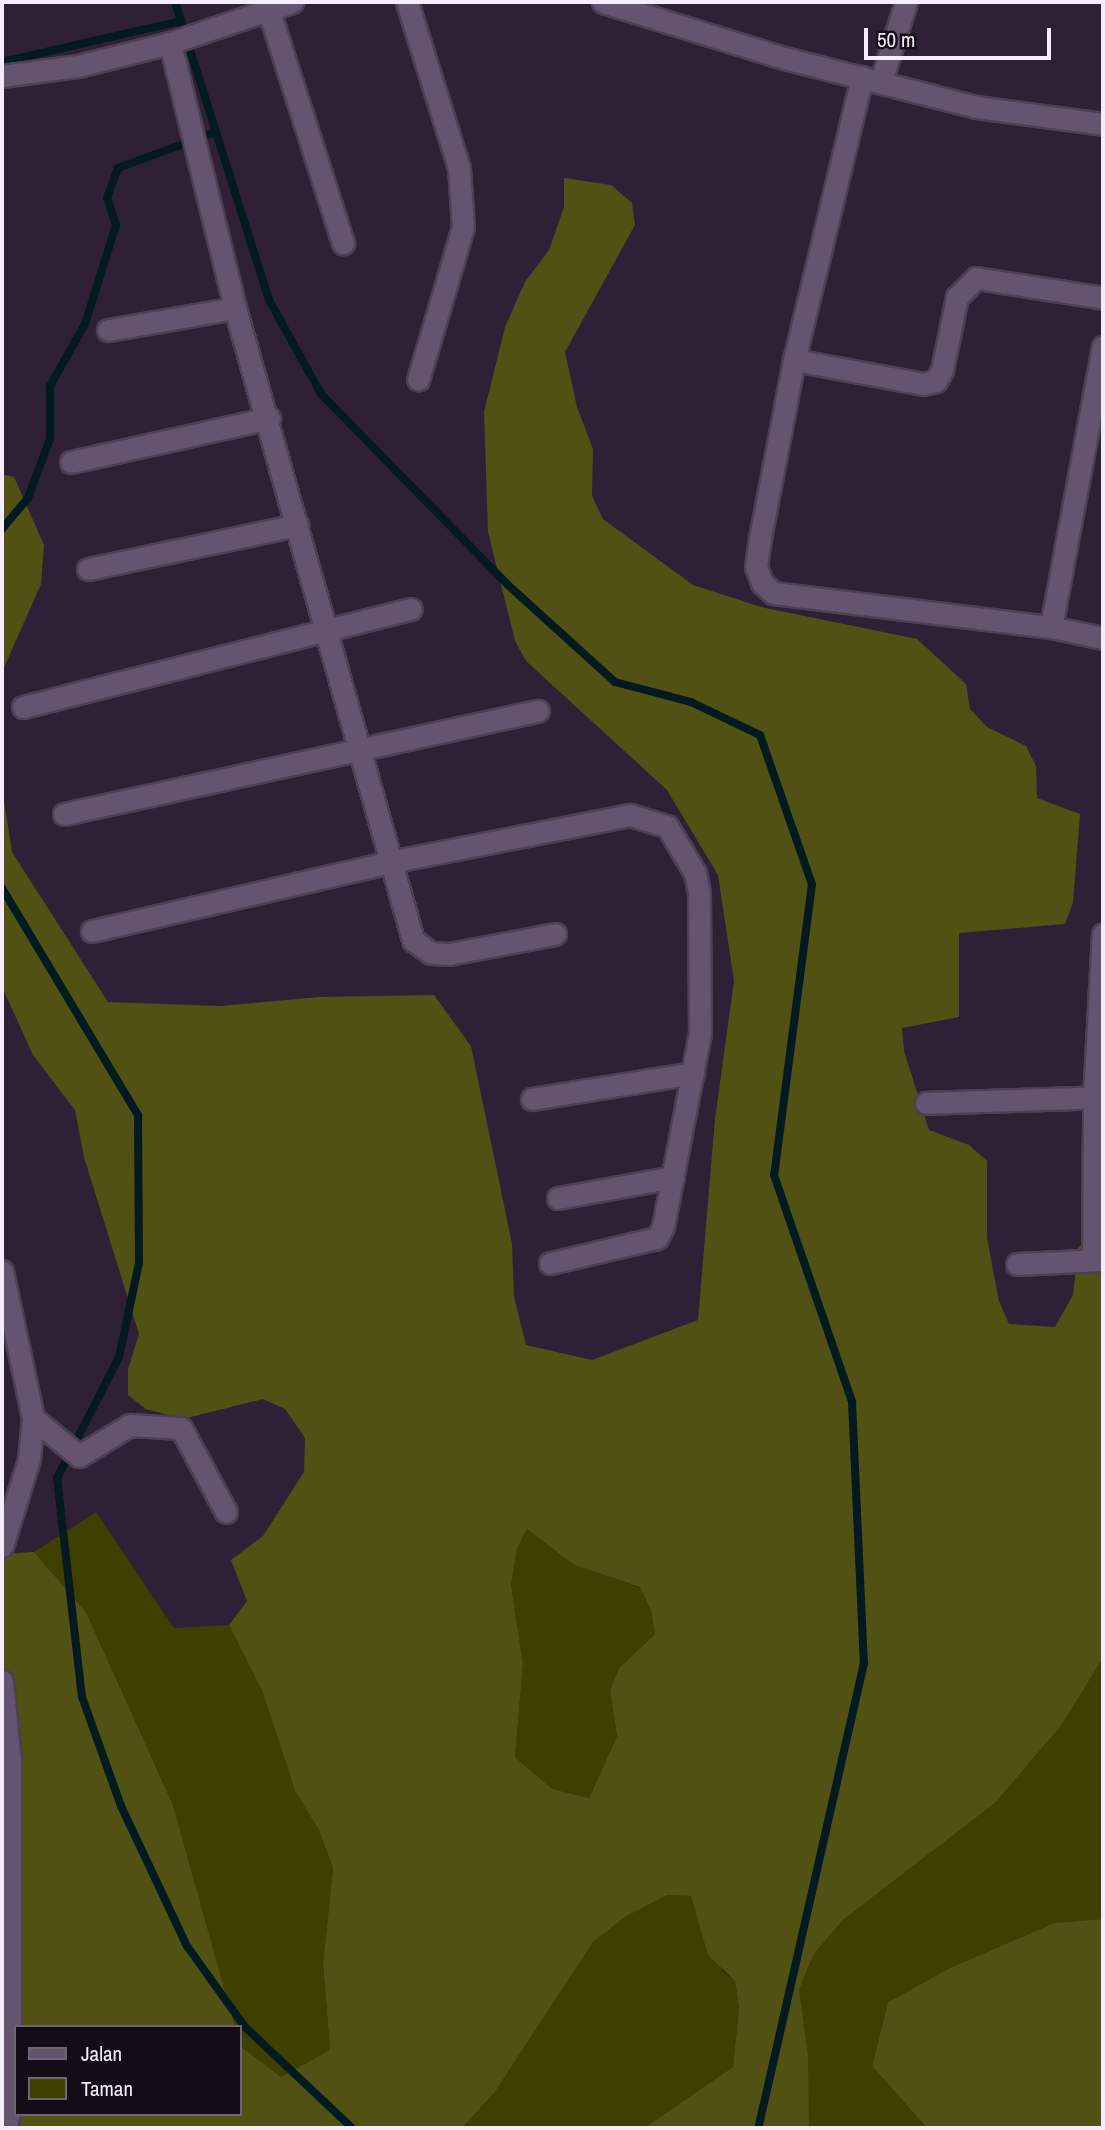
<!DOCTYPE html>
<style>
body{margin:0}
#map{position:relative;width:1105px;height:2130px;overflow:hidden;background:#2f2038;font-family:"Archivo Narrow",sans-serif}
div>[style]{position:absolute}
.green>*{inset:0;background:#3f3f00}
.forest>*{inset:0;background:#505113}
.stream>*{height:8px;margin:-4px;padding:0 4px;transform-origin:4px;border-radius:4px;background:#031a21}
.roads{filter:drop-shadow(2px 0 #4d3f54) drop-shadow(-2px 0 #4d3f54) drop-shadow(0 2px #4d3f54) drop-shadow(0 -2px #4d3f54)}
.minor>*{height:21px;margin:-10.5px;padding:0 10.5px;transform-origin:10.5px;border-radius:10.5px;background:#65536f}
span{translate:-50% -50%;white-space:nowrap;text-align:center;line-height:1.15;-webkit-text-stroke:7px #140d18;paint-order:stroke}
.frame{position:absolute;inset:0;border:4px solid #f7ecfd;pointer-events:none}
.legend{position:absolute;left:14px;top:2025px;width:228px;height:91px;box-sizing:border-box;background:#140d18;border:2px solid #6f6674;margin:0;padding:9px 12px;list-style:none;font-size:21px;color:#f7ecfd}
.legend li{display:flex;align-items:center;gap:14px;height:35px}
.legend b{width:35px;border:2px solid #6f6674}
.scale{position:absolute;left:864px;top:28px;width:187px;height:32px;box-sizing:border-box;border:4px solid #f7ecfd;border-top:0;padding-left:9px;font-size:21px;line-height:24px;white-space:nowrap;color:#f7ecfd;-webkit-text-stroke:5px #140d18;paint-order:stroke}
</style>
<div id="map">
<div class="green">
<i style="clip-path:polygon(96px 1512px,174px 1628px,229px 1625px,263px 1693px,295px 1791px,319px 1830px,333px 1868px,323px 1963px,330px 2050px,281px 2077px,240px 2046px,240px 2027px,235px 2027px,173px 1805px,86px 1612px,34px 1552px)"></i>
<i style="clip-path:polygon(527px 1529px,574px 1565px,641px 1588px,651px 1610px,655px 1634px,619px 1668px,610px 1690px,617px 1736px,589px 1798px,552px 1789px,515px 1757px,523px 1664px,511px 1585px,517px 1549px)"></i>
<i style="clip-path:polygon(1103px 1658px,1103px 1919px,1054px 1923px,950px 1968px,888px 2002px,872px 2066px,927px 2128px,809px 2128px,799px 1990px,814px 1954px,843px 1920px,995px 1803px,1061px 1726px)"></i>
<i style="clip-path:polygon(667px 1895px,691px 1896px,723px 1972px,735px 1981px,739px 2007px,733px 2067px,644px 2128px,462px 2128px,495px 2092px,593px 1942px,625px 1917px)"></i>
</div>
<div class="forest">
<i style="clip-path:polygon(evenodd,564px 178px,611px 185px,632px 203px,635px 225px,565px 352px,577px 407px,593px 449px,592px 496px,603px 519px,693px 585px,761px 607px,917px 639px,966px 684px,970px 709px,987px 727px,1026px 746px,1036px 766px,1037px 798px,1080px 814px,1073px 903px,1065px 924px,959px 933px,959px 1017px,902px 1028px,904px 1051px,929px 1130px,969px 1145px,987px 1161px,987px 1238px,999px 1301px,1009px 1324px,1055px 1327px,1073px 1295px,1078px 1248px,1103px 1224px,1103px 1658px,1061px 1726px,995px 1803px,843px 1920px,814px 1954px,799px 1990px,808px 2056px,809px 2128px,644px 2128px,733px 2067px,739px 2007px,735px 1981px,708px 1955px,691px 1896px,667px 1895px,625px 1917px,593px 1942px,495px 2092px,462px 2128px,2px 2128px,2px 1554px,34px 1552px,86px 1612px,173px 1805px,235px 2027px,16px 2027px,16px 2114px,240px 2114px,240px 2046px,281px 2077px,330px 2050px,323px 1963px,333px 1868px,319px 1830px,295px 1791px,263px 1693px,229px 1625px,247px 1601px,231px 1560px,263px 1536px,304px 1472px,305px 1438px,285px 1409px,263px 1399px,183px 1419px,146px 1409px,128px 1395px,128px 1369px,139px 1334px,84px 1157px,75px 1110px,33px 1055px,2px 987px,2px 788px,12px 852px,108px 1002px,220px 1006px,319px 997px,434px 995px,471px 1046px,512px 1244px,514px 1297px,526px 1345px,592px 1360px,698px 1320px,715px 1119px,734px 981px,718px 875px,667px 790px,526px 661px,515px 641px,488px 532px,484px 412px,505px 327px,525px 282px,549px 250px,564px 207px,564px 178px,527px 1529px,574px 1565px,640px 1587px,651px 1610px,655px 1634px,619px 1668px,610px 1690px,617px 1736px,589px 1798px,552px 1789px,515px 1757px,523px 1664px,511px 1585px,517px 1549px,527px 1529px)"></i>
<i style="clip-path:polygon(2px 474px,14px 477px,44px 545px,41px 584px,2px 672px)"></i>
<i style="clip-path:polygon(1103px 1919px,1103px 2128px,927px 2128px,872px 2066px,888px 2002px,950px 1968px,1054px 1923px)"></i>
</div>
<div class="stream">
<i style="left:175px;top:2px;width:312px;rotate:72.5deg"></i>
<i style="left:269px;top:300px;width:107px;rotate:61deg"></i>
<i style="left:321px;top:394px;width:267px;rotate:45.6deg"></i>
<i style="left:508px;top:585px;width:144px;rotate:42.2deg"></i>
<i style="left:615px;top:682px;width:79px;rotate:14.7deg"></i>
<i style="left:691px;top:702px;width:76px;rotate:25.6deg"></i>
<i style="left:760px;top:735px;width:158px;rotate:70.8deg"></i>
<i style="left:812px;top:884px;width:293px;rotate:97.4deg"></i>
<i style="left:774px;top:1175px;width:240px;rotate:71deg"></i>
<i style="left:852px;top:1402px;width:261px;rotate:87.4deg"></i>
<i style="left:864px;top:1663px;width:477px;rotate:102.8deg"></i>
<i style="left:2px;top:62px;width:184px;rotate:-12.9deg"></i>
<i style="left:2px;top:529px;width:40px;rotate:-50deg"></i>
<i style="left:28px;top:498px;width:63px;rotate:-69.6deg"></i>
<i style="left:50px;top:439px;width:53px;rotate:-90deg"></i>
<i style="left:50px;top:386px;width:71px;rotate:-60.6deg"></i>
<i style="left:85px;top:324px;width:104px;rotate:-72.6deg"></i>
<i style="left:116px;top:225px;width:28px;rotate:-108deg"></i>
<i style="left:107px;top:198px;width:32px;rotate:-70deg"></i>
<i style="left:118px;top:168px;width:104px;rotate:-20.2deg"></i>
<i style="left:2px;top:888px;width:265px;rotate:59.1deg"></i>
<i style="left:138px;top:1115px;width:148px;rotate:89.6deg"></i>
<i style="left:139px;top:1263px;width:96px;rotate:102deg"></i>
<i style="left:119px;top:1357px;width:136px;rotate:117.1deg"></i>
<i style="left:57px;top:1478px;width:220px;rotate:83.5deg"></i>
<i style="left:82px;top:1697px;width:116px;rotate:70.3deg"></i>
<i style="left:121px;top:1806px;width:155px;rotate:64.8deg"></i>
<i style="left:187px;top:1946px;width:100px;rotate:54.4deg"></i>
<i style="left:245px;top:2027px;width:147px;rotate:43.3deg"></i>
</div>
<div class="roads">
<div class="minor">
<i style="left:407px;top:2px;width:174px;rotate:72.6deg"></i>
<i style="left:459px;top:168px;width:59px;rotate:86.1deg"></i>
<i style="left:463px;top:227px;width:159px;rotate:106.4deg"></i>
<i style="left:603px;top:2px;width:189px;rotate:17.2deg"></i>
<i style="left:784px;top:58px;width:198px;rotate:14.3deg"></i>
<i style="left:976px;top:107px;width:128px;rotate:7.6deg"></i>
<i style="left:268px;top:8px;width:247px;rotate:72.3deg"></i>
<i style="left:170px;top:43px;width:273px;rotate:76.2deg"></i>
<i style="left:235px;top:308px;width:657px;rotate:74.27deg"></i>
<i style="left:413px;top:940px;width:22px;rotate:36deg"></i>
<i style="left:431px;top:953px;width:18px;rotate:3deg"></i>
<i style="left:449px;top:954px;width:108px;rotate:-10.7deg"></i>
<i style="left:2px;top:76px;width:77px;rotate:-7.5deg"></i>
<i style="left:78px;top:66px;width:95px;rotate:-14deg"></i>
<i style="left:170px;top:43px;width:129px;rotate:-18.6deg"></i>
<i style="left:862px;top:77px;width:291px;rotate:103.5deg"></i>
<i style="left:794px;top:360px;width:181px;rotate:100.8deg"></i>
<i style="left:760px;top:538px;width:29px;rotate:98deg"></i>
<i style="left:756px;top:567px;width:17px;rotate:69deg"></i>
<i style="left:762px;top:583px;width:15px;rotate:42deg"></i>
<i style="left:773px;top:593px;width:280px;rotate:7deg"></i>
<i style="left:1051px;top:627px;width:53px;rotate:11.9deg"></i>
<i style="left:881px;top:81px;width:83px;rotate:-72.4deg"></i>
<i style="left:108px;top:330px;width:129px;rotate:-9.8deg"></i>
<i style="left:794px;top:360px;width:131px;rotate:10.5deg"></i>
<i style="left:923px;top:384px;width:13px;rotate:-13deg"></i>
<i style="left:936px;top:381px;width:13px;rotate:-61deg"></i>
<i style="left:942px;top:370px;width:75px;rotate:-78.4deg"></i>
<i style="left:957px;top:297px;width:27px;rotate:-45deg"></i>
<i style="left:976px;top:278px;width:129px;rotate:8.9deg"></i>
<i style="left:71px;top:462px;width:203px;rotate:-12.5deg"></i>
<i style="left:88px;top:569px;width:214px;rotate:-11.9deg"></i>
<i style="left:1051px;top:627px;width:285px;rotate:-79.5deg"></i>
<i style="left:23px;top:707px;width:400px;rotate:-14.2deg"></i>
<i style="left:64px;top:814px;width:485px;rotate:-12.3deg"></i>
<i style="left:92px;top:931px;width:306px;rotate:-13deg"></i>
<i style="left:390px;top:862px;width:245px;rotate:-11.1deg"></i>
<i style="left:630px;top:815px;width:39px;rotate:17deg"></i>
<i style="left:667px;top:826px;width:55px;rotate:59.2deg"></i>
<i style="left:695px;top:873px;width:19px;rotate:78deg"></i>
<i style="left:699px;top:892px;width:141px;rotate:89.6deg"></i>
<i style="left:700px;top:1033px;width:197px;rotate:100.8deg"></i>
<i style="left:663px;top:1227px;width:13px;rotate:119deg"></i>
<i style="left:657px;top:1238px;width:110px;rotate:166.8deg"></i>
<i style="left:532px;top:1099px;width:163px;rotate:-9.2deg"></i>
<i style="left:926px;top:1103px;width:177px;rotate:-1.9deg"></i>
<i style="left:558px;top:1198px;width:117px;rotate:-10.3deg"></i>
<i style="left:1093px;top:1260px;width:162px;rotate:-89.6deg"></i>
<i style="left:1094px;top:1098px;width:164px;rotate:-86.9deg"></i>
<i style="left:1017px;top:1264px;width:86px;rotate:-2.7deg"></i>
<i style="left:2px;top:1271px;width:150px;rotate:78.1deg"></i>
<i style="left:33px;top:1418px;width:41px;rotate:95.6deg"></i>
<i style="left:29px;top:1459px;width:91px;rotate:107.2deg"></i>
<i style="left:33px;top:1418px;width:60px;rotate:39.6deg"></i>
<i style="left:79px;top:1456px;width:60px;rotate:-31.3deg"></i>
<i style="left:130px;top:1425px;width:51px;rotate:3.4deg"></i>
<i style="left:181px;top:1428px;width:95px;rotate:61.8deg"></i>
<i style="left:2px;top:1681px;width:80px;rotate:84.3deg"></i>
<i style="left:10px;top:1761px;width:345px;rotate:90deg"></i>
<i style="left:10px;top:2106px;width:22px;rotate:100deg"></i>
</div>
</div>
<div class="frame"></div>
<ul class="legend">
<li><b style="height:9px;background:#65536f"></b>Jalan</li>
<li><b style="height:19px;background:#3f3f00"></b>Taman</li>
</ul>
<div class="scale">50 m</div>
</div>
